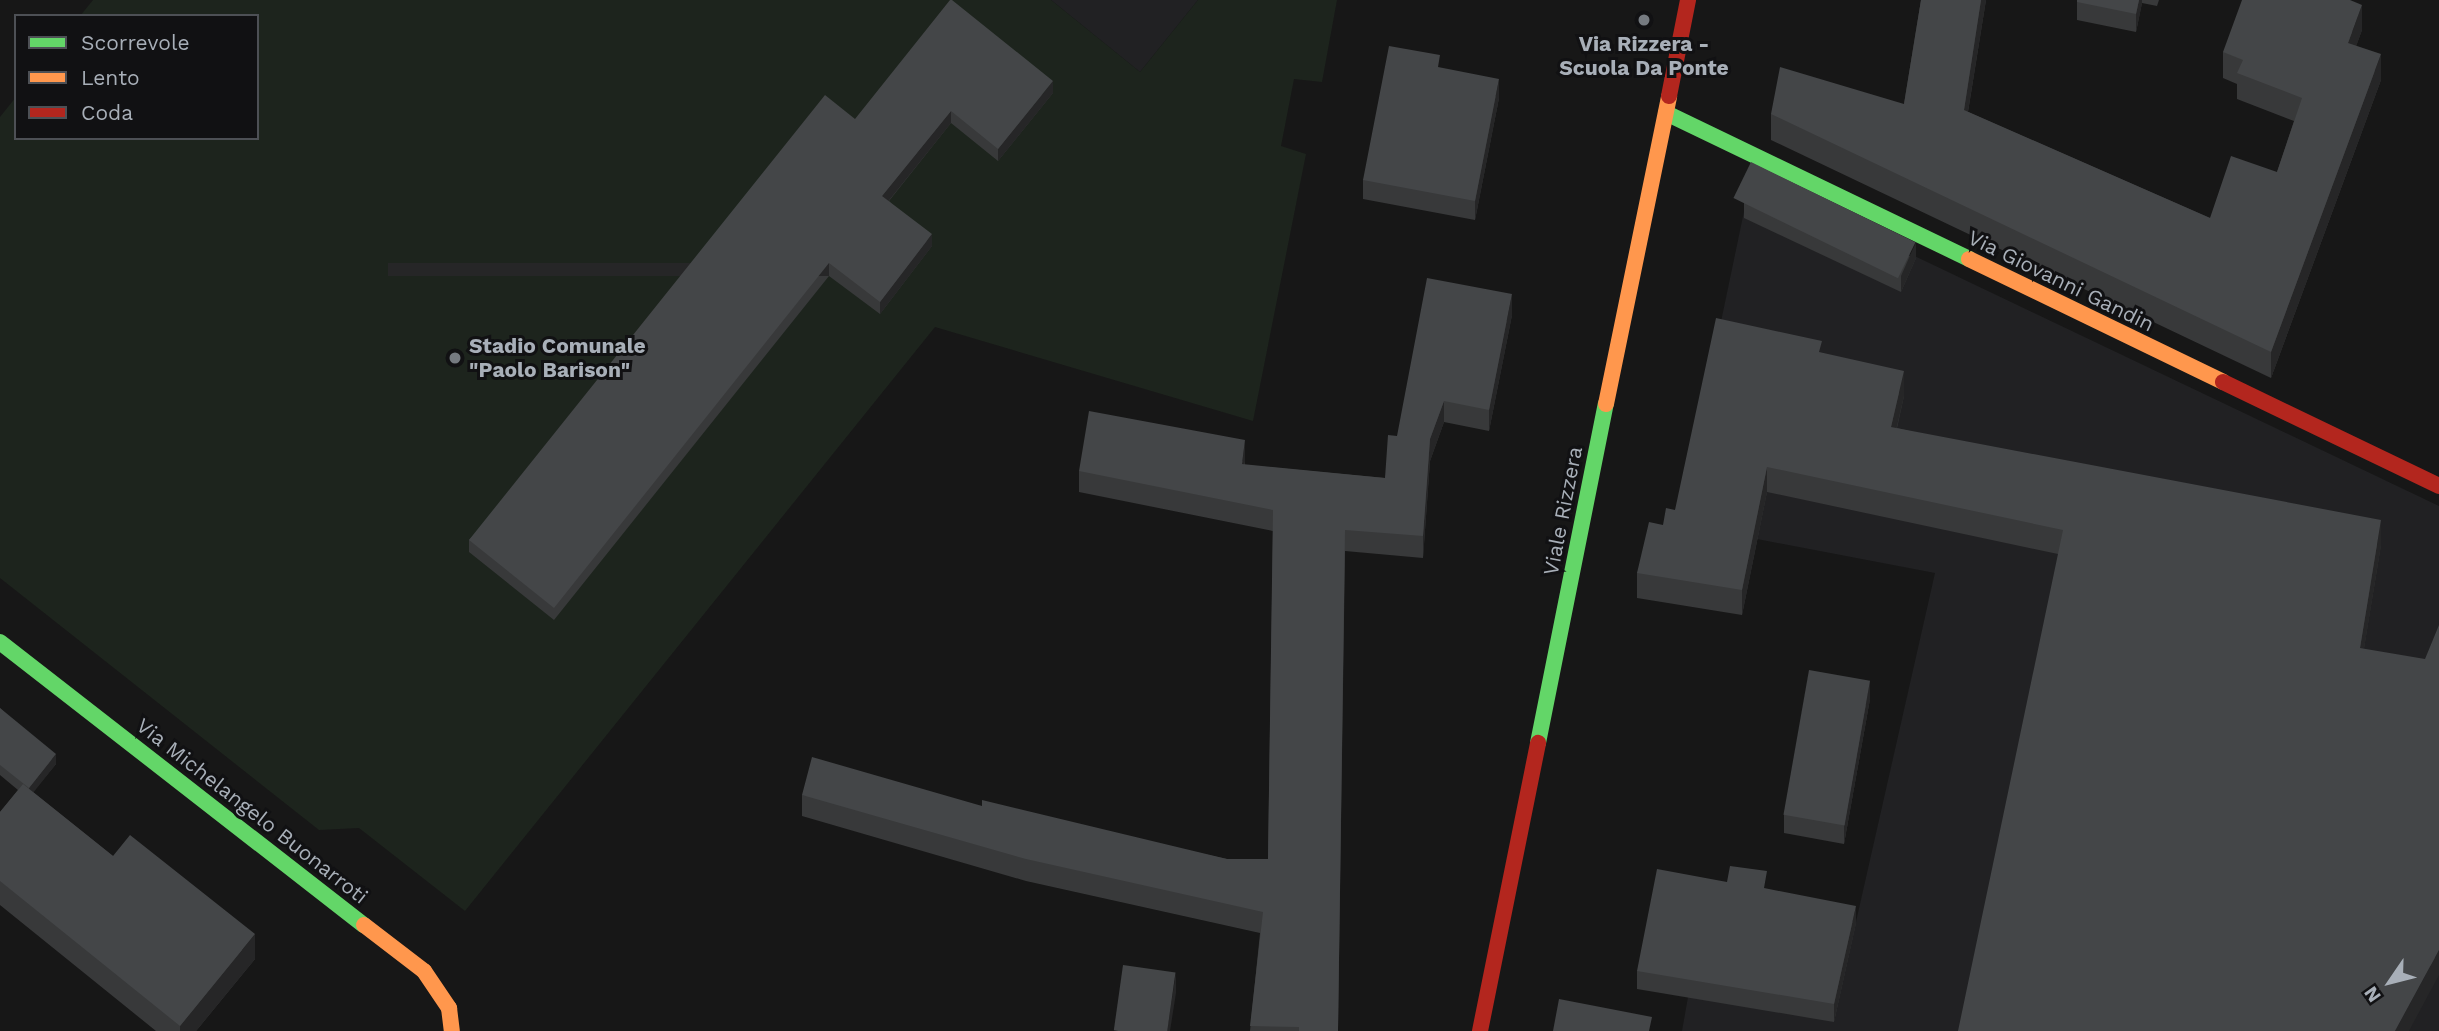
<!DOCTYPE html>
<style>
body{margin:0}
#map{position:relative;width:2439px;height:1031px;overflow:hidden;background:#171717;font-family:"Work Sans",sans-serif}
div>[style]{position:absolute}
.built>*{inset:0;background:#212123}
.green>*{inset:0;background:#1d241d}
.fast>*{height:16px;margin:-8px;padding:0 8px;transform-origin:8px;border-radius:8px;background:#63d668}
.slow>*{height:16px;margin:-8px;padding:0 8px;transform-origin:8px;border-radius:8px;background:#ff974d}
.jam>*{height:16px;margin:-8px;padding:0 8px;transform-origin:8px;border-radius:8px;background:#b3261e}
.wall>*{inset:0;background:#38393a}
.shaded-wall>*{inset:0;background:#262627;transform-origin:0 0}
.building>*{inset:0;background:#444648;transform-origin:0 0}
.dots>*{width:19px;height:19px;translate:-50% -50%;box-sizing:border-box;border:4px solid #111113;border-radius:50%}
span{translate:-50% -50%;white-space:nowrap;text-align:center;line-height:1.15;-webkit-text-stroke:6px #111113;paint-order:stroke}
.poi-label{font-size:21px;color:#a8afb8;font-weight:700}
.left{translate:0 -50%;text-align:left}
.street-label{font-size:21px;color:#a8afb8}
.legend{position:absolute;left:14px;top:14px;width:245px;height:126px;box-sizing:border-box;background:#111113;border:2px solid #4d5055;margin:0;padding:9px 12px;list-style:none;font-size:21px;color:#a8afb8}
.legend li{display:flex;align-items:center;gap:14px;height:35px}
.legend b{width:35px;border:2px solid #4d5055}
.north{position:absolute;left:2355px;top:947px;width:70px;height:70px;-webkit-text-stroke:5px #111113;paint-order:stroke;rotate:235deg;font-size:19px;font-weight:700;line-height:28px;text-align:center;color:#a8afb8}
.north::after{content:'';display:block;margin:auto;width:24px;height:32px;background:#a8afb8;clip-path:polygon(50% 0,100% 100%,50% 72%,0 100%)}
</style>
<div id="map">
<div class="built">
<i style="clip-path:polygon(1051px 0,1198px 0,1140px 72px)"></i>
<i style="clip-path:polygon(1751px 178px,2439px 506px,2439px 1031px,1682px 1031px,1688px 997px,1843px 979px,1935px 573px,1757px 539px,1704px 403px)"></i>
</div>
<div class="green">
<i style="clip-path:polygon(93px 0,1051px 0,1140px 72px,1198px 0,1337px 0,1322px 82px,1294px 79px,1281px 146px,1306px 154px,1253px 421px,935px 327px,465px 911px,359px 828px,319px 830px,0 578px,0 117px,16px 97px,16px 138px,257px 138px,257px 16px,80px 16px)"></i>
</div>
<div class="fast">
<i style="left:1666px;top:113px;width:336px;rotate:25.7deg"></i>
<i style="left:0;top:642px;width:461px;rotate:37.9deg"></i>
<i style="left:1538px;top:743px;width:346px;rotate:-78.7deg"></i>
</div>
<div class="slow">
<i style="left:1969px;top:259px;width:282px;rotate:25.8deg"></i>
<i style="left:1606px;top:404px;width:314px;rotate:-78.4deg"></i>
<i style="left:364px;top:925px;width:76px;rotate:37.5deg"></i>
<i style="left:424px;top:971px;width:45px;rotate:56deg"></i>
<i style="left:449px;top:1008px;width:23px;rotate:83deg"></i>
</div>
<div class="jam">
<i style="left:1669px;top:96px;width:98px;rotate:-78.8deg"></i>
<i style="left:2223px;top:382px;width:240px;rotate:25.7deg"></i>
<i style="left:1480px;top:1031px;width:294px;rotate:-78.6deg"></i>
</div>
<div class="wall">
<i style="clip-path:polygon(1921px 0,1986px 0,1968px 112px,2210px 218px,2277px 172px,2294px 121px,2237px 99px,2237px 84px,2223px 78px,2223px 52px,2362px 30px,2356px 46px,2381px 80px,2271px 378px,1771px 140px,1771px 114px,1904px 104px)"></i>
<i style="clip-path:polygon(2077px 0,2159px 0,2157px 6px,2142px 3px,2136px 32px,2077px 20px)"></i>
<i style="clip-path:polygon(1440px 68px,1499px 98px,1475px 220px,1363px 199px,1363px 180px)"></i>
<i style="clip-path:polygon(1053px 93px,998px 161px,951px 123px,889px 201px,932px 246px,880px 314px,829px 276px,554px 620px,469px 552px,469px 540px,855px 119px)"></i>
<i style="clip-path:polygon(1744px 201px,1916px 258px,1901px 292px,1744px 218px)"></i>
<i style="clip-path:polygon(1512px 315px,1489px 431px,1444px 422px,1430px 461px,1423px 558px,1345px 551px,1338px 1031px,1250px 1031px,1260px 933px,1026px 881px,802px 816px,802px 795px,982px 806px,1227px 859px,1268px 859px,1273px 531px,1079px 492px,1079px 471px,1245px 461px,1245px 465px,1385px 478px,1397px 436px)"></i>
<i style="clip-path:polygon(1822px 353px,1904px 396px,1897px 428px,2381px 545px,2364px 648px,2439px 975px,2058px 554px,1767px 492px,1742px 615px,1637px 598px,1637px 573px,1663px 525px,1675px 510px)"></i>
<i style="clip-path:polygon(1870px 699px,1844px 844px,1784px 833px,1784px 815px)"></i>
<i style="clip-path:polygon(0 708px,56px 764px,33px 792px,113px 856px,255px 959px,196px 1031px,156px 1031px,0 905px,0 812px,18px 790px,0 775px)"></i>
<i style="clip-path:polygon(1767px 889px,1856px 923px,1834px 1022px,1637px 989px,1637px 971px)"></i>
</div>
<div class="shaded-wall">
<i style="clip-path:polygon(1981px 0,1986px 0,1964px 136px,1964px 110px)"></i>
<i style="clip-path:polygon(2139px 0,2142px 0,2142px 3px,2136px 32px,2136px 14px)"></i>
<i style="clip-path:polygon(2362px 5px,2362px 30px,2348px 69px,2348px 43px)"></i>
<i style="clip-path:polygon(2381px 54px,2381px 80px,2271px 378px,2271px 352px)"></i>
<i style="clip-path:polygon(1499px 79px,1499px 98px,1475px 220px,1475px 201px)"></i>
<i style="clip-path:polygon(1053px 81px,1053px 93px,998px 161px,998px 149px)"></i>
<i style="clip-path:polygon(951px 111px,951px 123px,882px 209px,882px 196px)"></i>
<i style="clip-path:polygon(932px 234px,932px 246px,880px 314px,880px 302px)"></i>
<i style="clip-path:polygon(1916px 242px,1916px 258px,1901px 292px,1901px 276px)"></i>
<i style="left:829px;top:263px;width:13px;height:441px;rotate:90deg"></i>
<i style="clip-path:polygon(1512px 294px,1512px 315px,1489px 431px,1489px 410px)"></i>
<i style="clip-path:polygon(1904px 371px,1904px 396px,1891px 452px,1891px 427px)"></i>
<i style="clip-path:polygon(1444px 401px,1444px 422px,1430px 461px,1423px 558px,1423px 536px,1430px 439px)"></i>
<i style="clip-path:polygon(1245px 440px,1245px 461px,1242px 486px,1242px 464px)"></i>
<i style="clip-path:polygon(1767px 467px,1767px 492px,1742px 615px,1742px 590px)"></i>
<i style="clip-path:polygon(2381px 520px,2381px 545px,2360px 673px,2360px 648px)"></i>
<i style="clip-path:polygon(1870px 681px,1870px 699px,1844px 844px,1844px 826px)"></i>
<i style="clip-path:polygon(56px 754px,56px 764px,29px 798px,29px 788px)"></i>
<i style="clip-path:polygon(1856px 906px,1856px 923px,1834px 1022px,1834px 1004px)"></i>
<i style="clip-path:polygon(255px 934px,255px 959px,196px 1031px,180px 1031px,180px 1026px)"></i>
<i style="clip-path:polygon(2439px 950px,2439px 975px,2409px 1031px,2395px 1031px)"></i>
<i style="clip-path:polygon(1176px 972px,1176px 993px,1170px 1031px,1167px 1031px)"></i>
</div>
<div class="building">
<i style="clip-path:polygon(950px 0,952px 0,1053px 81px,998px 149px,951px 111px,882px 196px,932px 234px,880px 302px,829px 263px,554px 608px,469px 540px,825px 95px,855px 119px)"></i>
<i style="clip-path:polygon(1921px 0,1981px 0,1964px 110px,2210px 218px,2231px 156px,2277px 172px,2302px 98px,2237px 73px,2243px 60px,2223px 52px,2242px 0,2350px 0,2362px 5px,2348px 43px,2381px 54px,2271px 352px,1771px 114px,1780px 67px,1904px 104px)"></i>
<i style="clip-path:polygon(2077px 0,2139px 0,2136px 14px,2077px 2px)"></i>
<i style="clip-path:polygon(1389px 46px,1440px 55px,1438px 67px,1499px 79px,1475px 201px,1363px 180px)"></i>
<i style="left:1751px;top:162px;width:183px;height:40px;rotate:26deg"></i>
<i style="clip-path:polygon(1427px 278px,1512px 294px,1489px 410px,1444px 401px,1430px 439px,1423px 536px,1345px 530px,1338px 1031px,1299px 1031px,1299px 1027px,1250px 1026px,1263px 912px,1026px 859px,802px 795px,812px 757px,982px 806px,982px 800px,1227px 859px,1268px 859px,1273px 510px,1079px 471px,1089px 411px,1245px 440px,1242px 464px,1385px 478px,1388px 435px,1397px 436px)"></i>
<i style="clip-path:polygon(1716px 318px,1822px 341px,1819px 352px,1904px 371px,1891px 427px,2381px 520px,2360px 648px,2425px 659px,2439px 625px,2439px 950px,2395px 1031px,1958px 1031px,2063px 530px,1767px 467px,1742px 590px,1637px 573px,1649px 522px,1663px 525px,1666px 508px,1675px 510px)"></i>
<i style="left:1809px;top:670px;width:62px;height:147px;rotate:10deg"></i>
<i style="clip-path:polygon(0 708px,56px 754px,29px 788px,0 765px)"></i>
<i style="clip-path:polygon(23px 784px,113px 856px,130px 835px,255px 934px,180px 1026px,0 881px,0 812px)"></i>
<i style="clip-path:polygon(1730px 866px,1767px 871px,1764px 888px,1856px 906px,1834px 1004px,1637px 971px,1657px 869px,1727px 882px)"></i>
<i style="left:1123px;top:965px;width:53px;height:66px;rotate:8deg"></i>
<i style="clip-path:polygon(1559px 999px,1652px 1017px,1649px 1031px,1553px 1031px)"></i>
</div>
<div class="dots">
<i style="left:1644px;top:20px;background:#757a80"></i>
<i style="left:455px;top:358px;background:#757a80"></i>
</div>
<div class="poi-label">
<span style="left:1644px;top:56px">Via Rizzera -<br>Scuola Da Ponte</span>
<span class="left" style="left:469px;top:358px">Stadio Comunale<br>"Paolo Barison"</span>
</div>
<div class="street-label">
<span style="left:2061px;top:281px;rotate:26deg">Via Giovanni Gandin</span>
<span style="left:1563px;top:511px;rotate:-79deg">Viale Rizzera</span>
<span style="left:252px;top:811px;rotate:38deg">Via Michelangelo Buonarroti</span>
</div>
<ul class="legend">
<li><b style="height:9px;background:#63d668"></b>Scorrevole</li>
<li><b style="height:9px;background:#ff974d"></b>Lento</li>
<li><b style="height:9px;background:#b3261e"></b>Coda</li>
</ul>
<div class="north">N</div>
</div>
